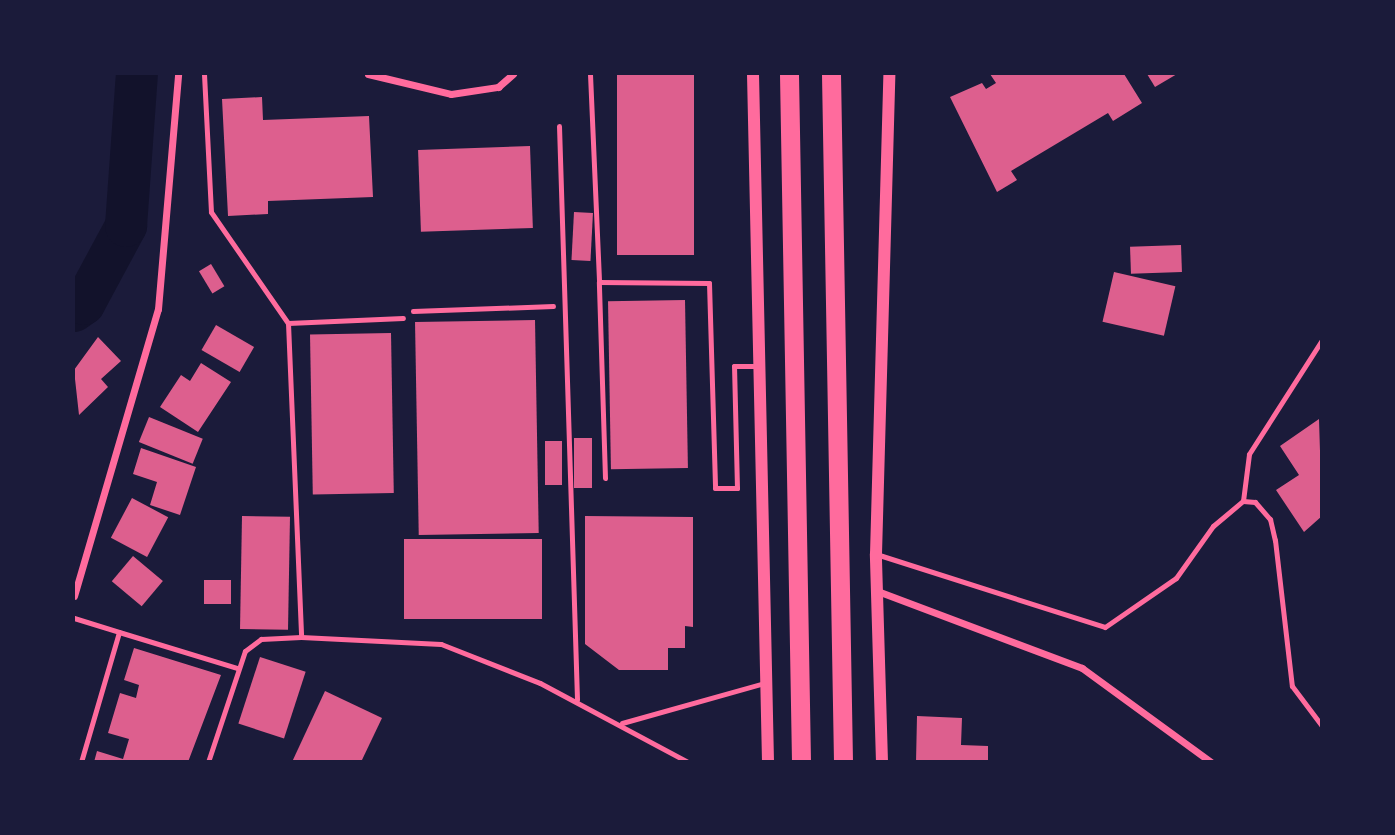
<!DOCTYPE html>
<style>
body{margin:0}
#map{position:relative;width:1395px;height:835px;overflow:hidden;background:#1b1b3a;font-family:"IBM Plex Sans",sans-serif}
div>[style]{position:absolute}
.river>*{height:42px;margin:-21px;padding:0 21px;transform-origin:21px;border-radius:21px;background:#12122b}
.building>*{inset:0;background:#dd5f8e;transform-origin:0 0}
.path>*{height:4.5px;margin:-2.25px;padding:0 2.25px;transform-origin:2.25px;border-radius:2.25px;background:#ff6b9d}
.service>*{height:5px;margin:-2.5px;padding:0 2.5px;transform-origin:2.5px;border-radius:2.5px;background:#ff6b9d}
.minor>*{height:7px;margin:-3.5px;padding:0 3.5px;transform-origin:3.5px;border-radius:3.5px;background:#ff6b9d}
.tertiary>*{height:12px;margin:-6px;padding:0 6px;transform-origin:6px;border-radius:6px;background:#ff6b9d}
.trunk>*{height:19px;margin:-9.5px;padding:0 9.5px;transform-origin:9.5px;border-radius:9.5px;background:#ff6b9d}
span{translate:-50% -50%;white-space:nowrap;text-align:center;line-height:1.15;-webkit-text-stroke:7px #1b1b3a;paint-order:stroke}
.frame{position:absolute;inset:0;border:75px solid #1b1b3a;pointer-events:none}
</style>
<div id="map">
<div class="river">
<i style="left:74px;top:311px;width:12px;rotate:-35deg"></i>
<i style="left:84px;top:304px;width:89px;rotate:-61.7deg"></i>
<i style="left:126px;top:226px;width:152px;rotate:-85.9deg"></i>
</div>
<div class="building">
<i style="left:617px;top:74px;width:77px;height:181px"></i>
<i style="clip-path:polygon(990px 74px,1124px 74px,1142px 103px,1113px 121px,1108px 113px,1011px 171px,1017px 180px,997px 192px,950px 97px,982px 83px,986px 89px,996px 83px)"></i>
<i style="clip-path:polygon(1147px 74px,1177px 74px,1155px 87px)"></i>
<i style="clip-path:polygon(262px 97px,263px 120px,369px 116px,373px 197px,268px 201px,268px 214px,228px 216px,222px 99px)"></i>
<i style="left:530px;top:146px;width:82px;height:112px;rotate:88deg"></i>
<i style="left:574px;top:212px;width:19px;height:48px;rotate:3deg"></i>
<i style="left:1181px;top:245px;width:27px;height:51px;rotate:88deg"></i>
<i style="left:211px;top:264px;width:26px;height:14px;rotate:59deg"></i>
<i style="left:1114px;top:272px;width:63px;height:51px;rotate:13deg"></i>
<i style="left:685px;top:300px;width:168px;height:77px;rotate:89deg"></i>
<i style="left:535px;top:320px;width:213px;height:120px;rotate:89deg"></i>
<i style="left:216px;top:325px;width:44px;height:29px;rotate:30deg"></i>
<i style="left:391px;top:333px;width:160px;height:81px;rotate:89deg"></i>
<i style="clip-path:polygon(98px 337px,121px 361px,101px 379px,108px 387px,79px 415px,74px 370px)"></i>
<i style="clip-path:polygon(201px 363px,231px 382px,198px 432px,160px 407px,181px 375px,190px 381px)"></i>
<i style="left:149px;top:417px;width:58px;height:27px;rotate:22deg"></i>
<i style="clip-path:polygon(1319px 419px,1322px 516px,1304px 532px,1276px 490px,1299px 475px,1280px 446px)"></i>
<i style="left:574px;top:438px;width:18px;height:50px"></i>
<i style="left:545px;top:441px;width:17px;height:44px"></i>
<i style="clip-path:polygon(141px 448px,196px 467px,180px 515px,150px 505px,157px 482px,133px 474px)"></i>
<i style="left:132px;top:498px;width:41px;height:45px;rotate:28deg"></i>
<i style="left:242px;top:516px;width:48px;height:113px;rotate:1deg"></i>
<i style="clip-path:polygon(585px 516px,693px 517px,693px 627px,685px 626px,685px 648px,668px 648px,668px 670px,619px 670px,585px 644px)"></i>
<i style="left:404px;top:539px;width:138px;height:80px"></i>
<i style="left:133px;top:556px;width:39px;height:33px;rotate:40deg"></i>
<i style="left:204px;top:580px;width:27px;height:24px"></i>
<i style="clip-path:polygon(134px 648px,221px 675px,188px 762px,94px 762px,97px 751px,123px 759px,129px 739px,108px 733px,120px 693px,136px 698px,139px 685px,124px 680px)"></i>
<i style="left:260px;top:657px;width:48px;height:70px;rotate:18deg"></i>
<i style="clip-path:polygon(325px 691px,382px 718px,361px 762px,292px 762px)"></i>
<i style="clip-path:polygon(917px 716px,962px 718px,961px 745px,988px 746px,988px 762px,916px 762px)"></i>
</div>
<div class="path">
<i style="left:413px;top:311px;width:140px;rotate:-2deg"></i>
</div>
<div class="service">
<i style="left:204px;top:74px;width:138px;rotate:87.1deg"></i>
<i style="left:211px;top:212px;width:135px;rotate:55.3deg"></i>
<i style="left:288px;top:323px;width:314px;rotate:87.6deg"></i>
<i style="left:590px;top:74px;width:208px;rotate:87.5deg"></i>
<i style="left:559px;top:126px;width:574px;rotate:88.2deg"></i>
<i style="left:288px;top:323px;width:115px;rotate:-2.5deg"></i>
<i style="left:605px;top:478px;width:196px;rotate:-91.8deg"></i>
<i style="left:599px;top:282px;width:110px;rotate:0.5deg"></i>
<i style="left:709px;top:283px;width:205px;rotate:88.3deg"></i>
<i style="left:715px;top:488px;width:22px"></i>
<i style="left:737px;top:488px;width:122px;rotate:-91.4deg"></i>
<i style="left:734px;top:366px;width:25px"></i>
<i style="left:1243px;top:501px;width:47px;rotate:-82.7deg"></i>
<i style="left:1249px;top:454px;width:135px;rotate:-57.4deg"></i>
<i style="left:876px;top:554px;width:240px;rotate:17.7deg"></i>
<i style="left:1105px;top:627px;width:86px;rotate:-34.6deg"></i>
<i style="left:1176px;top:578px;width:64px;rotate:-54.6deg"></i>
<i style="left:1213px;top:526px;width:39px;rotate:-40deg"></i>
<i style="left:1243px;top:501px;width:12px;rotate:5deg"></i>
<i style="left:1255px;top:502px;width:23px;rotate:49deg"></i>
<i style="left:1270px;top:519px;width:22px;rotate:77deg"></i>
<i style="left:1275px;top:540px;width:147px;rotate:83.4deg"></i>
<i style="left:1292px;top:686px;width:50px;rotate:53.1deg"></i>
<i style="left:74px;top:618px;width:47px;rotate:17.3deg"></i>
<i style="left:622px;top:723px;width:148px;rotate:-15.7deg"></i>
<i style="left:81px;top:762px;width:135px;rotate:-73.7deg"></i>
<i style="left:119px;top:632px;width:123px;rotate:17deg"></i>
<i style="left:208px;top:762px;width:117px;rotate:-71.6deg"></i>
<i style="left:245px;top:651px;width:20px;rotate:-37deg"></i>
<i style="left:261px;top:639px;width:40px;rotate:-2.9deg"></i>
<i style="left:301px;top:637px;width:140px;rotate:2.9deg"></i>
<i style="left:441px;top:644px;width:106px;rotate:21.5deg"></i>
<i style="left:540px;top:683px;width:168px;rotate:28.1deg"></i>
</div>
<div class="minor">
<i style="left:368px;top:74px;width:85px;rotate:13.5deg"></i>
<i style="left:451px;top:94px;width:48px;rotate:-8.5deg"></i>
<i style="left:498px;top:87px;width:20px;rotate:-41deg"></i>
<i style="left:880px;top:592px;width:216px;rotate:20.6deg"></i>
<i style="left:1082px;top:668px;width:160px;rotate:36.1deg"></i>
<i style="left:74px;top:596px;width:299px;rotate:-73.7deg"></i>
<i style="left:158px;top:309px;width:236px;rotate:-85.1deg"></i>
</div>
<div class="tertiary">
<i style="left:753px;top:74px;width:688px;rotate:88.75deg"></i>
<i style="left:882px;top:762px;width:208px;rotate:-91.7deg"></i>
<i style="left:876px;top:554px;width:480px;rotate:-88.4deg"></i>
</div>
<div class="trunk">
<i style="left:789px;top:74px;width:688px;rotate:89deg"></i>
<i style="left:831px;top:74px;width:688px;rotate:89deg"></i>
</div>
<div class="frame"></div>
</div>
